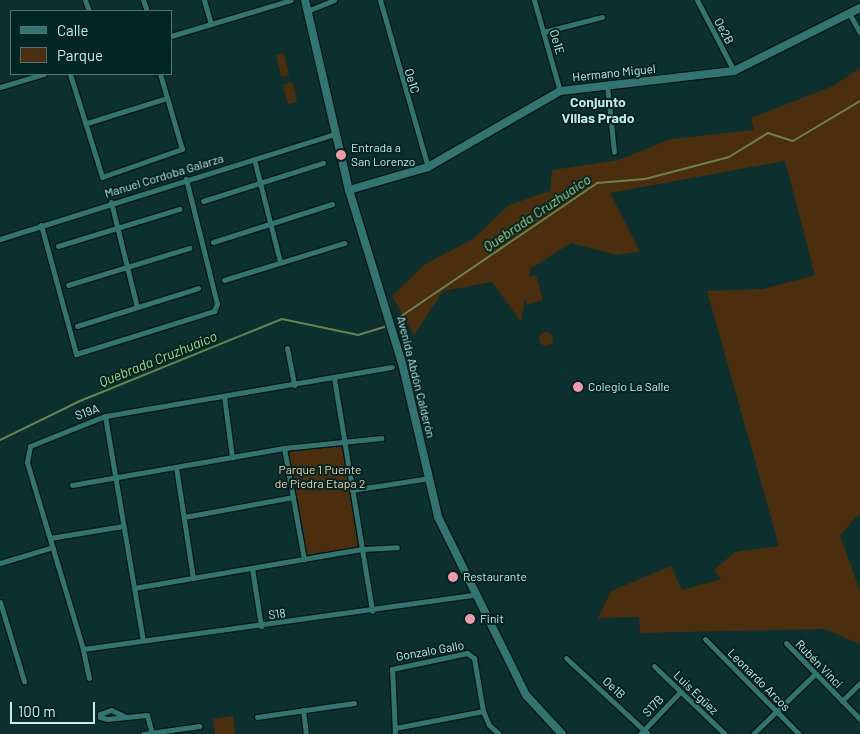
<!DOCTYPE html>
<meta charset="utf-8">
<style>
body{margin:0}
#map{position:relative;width:860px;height:734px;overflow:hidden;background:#0b302d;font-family:Barlow,sans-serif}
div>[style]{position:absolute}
.green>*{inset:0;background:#4a2e0d;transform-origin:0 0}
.round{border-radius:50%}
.stream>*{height:2px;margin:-1px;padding:0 1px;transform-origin:1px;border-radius:1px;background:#6b824d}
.roads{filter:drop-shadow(1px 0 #021615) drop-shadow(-1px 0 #021615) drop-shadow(0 1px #021615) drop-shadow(0 -1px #021615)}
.street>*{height:5px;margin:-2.5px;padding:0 2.5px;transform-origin:2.5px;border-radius:2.5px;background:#30756f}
.secondary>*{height:8px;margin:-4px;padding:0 4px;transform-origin:4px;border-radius:4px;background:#30756f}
.dots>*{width:14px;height:14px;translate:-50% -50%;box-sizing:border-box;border:2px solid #012624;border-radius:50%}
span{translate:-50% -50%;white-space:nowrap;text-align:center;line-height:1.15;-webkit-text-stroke:4px #012624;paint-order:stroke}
.street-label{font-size:12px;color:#c8e9e5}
.poi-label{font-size:12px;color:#c8e9e5}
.left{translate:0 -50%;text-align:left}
.park-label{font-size:12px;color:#f7d1aa}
.neighbourhood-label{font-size:14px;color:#c8e9e5;font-weight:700}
.water-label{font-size:14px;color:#b2d585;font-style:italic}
.legend{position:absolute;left:10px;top:10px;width:162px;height:65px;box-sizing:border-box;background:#012624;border:1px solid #517471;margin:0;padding:6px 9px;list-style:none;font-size:15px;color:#c8e9e5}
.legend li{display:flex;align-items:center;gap:10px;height:25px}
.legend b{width:25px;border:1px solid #517471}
.scale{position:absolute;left:10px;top:702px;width:85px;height:22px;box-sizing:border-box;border:2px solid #c8e9e5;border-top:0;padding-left:6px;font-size:15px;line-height:18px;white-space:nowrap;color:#c8e9e5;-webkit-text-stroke:4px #012624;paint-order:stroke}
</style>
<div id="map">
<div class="green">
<i style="left:284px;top:53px;width:23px;height:8px;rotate:77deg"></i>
<i style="clip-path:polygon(860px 68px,860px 513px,840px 535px,860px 591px,860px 644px,825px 629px,640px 633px,639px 617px,598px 618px,611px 591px,671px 566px,682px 590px,721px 579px,714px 570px,735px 552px,779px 546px,707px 291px,763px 289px,815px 275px,785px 161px,610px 193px,640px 251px,617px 255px,571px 243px,530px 269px,529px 277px,536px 275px,543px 300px,527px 305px,525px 298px,521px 322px,492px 282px,443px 291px,414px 335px,392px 296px,425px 264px,473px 239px,509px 205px,550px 191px,552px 170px,619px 160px,671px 139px,754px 130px,751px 118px,833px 86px)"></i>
<i style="clip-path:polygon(293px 82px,297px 102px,288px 104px,283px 85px)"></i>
<i class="round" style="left:539px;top:332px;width:14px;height:14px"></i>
<i style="left:346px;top:441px;width:109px;height:62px;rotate:82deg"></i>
<i style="clip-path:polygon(233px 716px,235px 734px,215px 734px,213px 719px)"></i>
</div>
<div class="stream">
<i style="left:400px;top:317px;width:238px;rotate:-34.2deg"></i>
<i style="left:597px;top:183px;width:48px;rotate:-4.8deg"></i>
<i style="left:645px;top:179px;width:87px;rotate:-14.7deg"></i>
<i style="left:729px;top:157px;width:46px;rotate:-31.6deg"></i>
<i style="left:768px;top:133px;width:26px;rotate:18deg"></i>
<i style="left:793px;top:141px;width:78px;rotate:-30.8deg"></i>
<i style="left:0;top:440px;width:89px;rotate:-26deg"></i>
<i style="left:80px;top:401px;width:218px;rotate:-22.1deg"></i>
<i style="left:282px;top:319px;width:78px;rotate:11.9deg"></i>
<i style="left:358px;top:335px;width:30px;rotate:-17deg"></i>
</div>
<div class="roads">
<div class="street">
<i style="left:85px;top:0;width:12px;rotate:70deg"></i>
<i style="left:143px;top:0;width:12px;rotate:70deg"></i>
<i style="left:204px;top:0;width:25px;rotate:74deg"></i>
<i style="left:380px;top:0;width:174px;rotate:74deg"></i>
<i style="left:534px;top:0;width:95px;rotate:74.1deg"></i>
<i style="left:697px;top:0;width:80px;rotate:62.5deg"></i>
<i style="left:307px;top:11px;width:29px;rotate:-22deg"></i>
<i style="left:849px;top:13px;width:23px;rotate:61deg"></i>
<i style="left:543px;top:32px;width:61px;rotate:-14.3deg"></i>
<i style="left:171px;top:36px;width:125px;rotate:-16.7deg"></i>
<i style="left:70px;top:74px;width:108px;rotate:72.7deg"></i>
<i style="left:102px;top:177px;width:85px;rotate:-19.3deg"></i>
<i style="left:182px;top:149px;width:78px;rotate:-106.3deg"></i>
<i style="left:607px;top:85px;width:67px;rotate:84deg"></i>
<i style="left:0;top:87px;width:46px;rotate:-16.5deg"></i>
<i style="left:87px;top:123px;width:84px;rotate:-17.4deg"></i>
<i style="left:254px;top:159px;width:106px;rotate:75.8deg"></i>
<i style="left:203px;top:201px;width:126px;rotate:-17.6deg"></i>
<i style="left:111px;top:202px;width:108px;rotate:76.1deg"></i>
<i style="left:41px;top:225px;width:134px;rotate:74.8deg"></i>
<i style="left:76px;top:354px;width:145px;rotate:-17.3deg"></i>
<i style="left:214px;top:311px;width:8px;rotate:-67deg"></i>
<i style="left:217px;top:304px;width:129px;rotate:-103.9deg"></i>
<i style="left:0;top:239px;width:352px;rotate:-17.4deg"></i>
<i style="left:213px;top:242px;width:125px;rotate:-17.7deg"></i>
<i style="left:58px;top:246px;width:127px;rotate:-17deg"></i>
<i style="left:224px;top:280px;width:126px;rotate:-17.1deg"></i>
<i style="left:68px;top:285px;width:127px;rotate:-17deg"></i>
<i style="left:77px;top:326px;width:127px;rotate:-17.4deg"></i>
<i style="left:287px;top:348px;width:38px;rotate:79deg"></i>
<i style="left:334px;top:378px;width:236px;rotate:80.7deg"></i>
<i style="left:224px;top:396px;width:62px;rotate:82.5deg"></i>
<i style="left:105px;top:416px;width:227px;rotate:80.4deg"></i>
<i style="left:284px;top:448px;width:113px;rotate:79.8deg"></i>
<i style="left:176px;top:467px;width:112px;rotate:81.3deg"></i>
<i style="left:72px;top:485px;width:215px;rotate:-9.9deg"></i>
<i style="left:284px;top:448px;width:98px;rotate:-5.9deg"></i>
<i style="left:352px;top:490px;width:79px;rotate:-8.7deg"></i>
<i style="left:184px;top:517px;width:111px;rotate:-10.4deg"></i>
<i style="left:50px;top:538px;width:74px;rotate:-9.3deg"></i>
<i style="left:0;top:563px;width:55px;rotate:-16.8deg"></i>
<i style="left:252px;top:568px;width:59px;rotate:81.2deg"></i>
<i style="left:134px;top:588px;width:231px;rotate:-9.7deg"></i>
<i style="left:362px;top:549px;width:35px;rotate:-3deg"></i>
<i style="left:0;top:602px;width:83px;rotate:73.1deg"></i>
<i style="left:705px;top:639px;width:134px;rotate:45.3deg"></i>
<i style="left:786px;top:643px;width:106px;rotate:45.8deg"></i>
<i style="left:83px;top:649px;width:395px;rotate:-7.9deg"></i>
<i style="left:566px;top:658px;width:112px;rotate:42.8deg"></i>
<i style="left:654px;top:666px;width:98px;rotate:43.8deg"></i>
<i style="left:89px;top:678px;width:30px;rotate:-102deg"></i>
<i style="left:83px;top:649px;width:195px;rotate:-106.7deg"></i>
<i style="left:27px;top:462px;width:16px;rotate:-79deg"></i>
<i style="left:30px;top:446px;width:81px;rotate:-21.8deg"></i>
<i style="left:105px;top:416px;width:291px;rotate:-9.7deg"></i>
<i style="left:842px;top:701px;width:25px;rotate:-45deg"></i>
<i style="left:303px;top:710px;width:24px;rotate:83deg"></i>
<i style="left:124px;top:716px;width:14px;rotate:-155deg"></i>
<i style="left:111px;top:710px;width:12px;rotate:160deg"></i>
<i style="left:100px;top:714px;width:3px;rotate:90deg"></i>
<i style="left:100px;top:717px;width:7px;rotate:16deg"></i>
<i style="left:107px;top:719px;width:40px;rotate:-5.7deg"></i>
<i style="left:147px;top:715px;width:20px;rotate:75deg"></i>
<i style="left:257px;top:717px;width:98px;rotate:-8.2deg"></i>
<i style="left:395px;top:728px;width:90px;rotate:-10.9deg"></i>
<i style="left:143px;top:734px;width:57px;rotate:-8.1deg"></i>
<i style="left:395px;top:734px;width:65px;rotate:-92.6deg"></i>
<i style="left:392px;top:669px;width:77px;rotate:-12deg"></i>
<i style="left:467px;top:653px;width:9px;rotate:36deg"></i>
<i style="left:474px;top:658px;width:54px;rotate:80.4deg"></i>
<i style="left:483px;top:711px;width:15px;rotate:67deg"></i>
<i style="left:489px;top:725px;width:13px;rotate:42deg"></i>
<i style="left:640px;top:734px;width:58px;rotate:-46.4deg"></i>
<i style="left:753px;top:734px;width:86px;rotate:-44.1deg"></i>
</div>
<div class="secondary">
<i style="left:305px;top:0;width:195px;rotate:77deg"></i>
<i style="left:349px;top:190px;width:181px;rotate:73deg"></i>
<i style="left:402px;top:363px;width:158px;rotate:76.8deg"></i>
<i style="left:438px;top:517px;width:199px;rotate:63.7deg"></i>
<i style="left:526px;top:695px;width:53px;rotate:47.3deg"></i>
<i style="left:349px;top:190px;width:82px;rotate:-16.2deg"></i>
<i style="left:428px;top:167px;width:152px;rotate:-29.9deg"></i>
<i style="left:560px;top:91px;width:175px;rotate:-6.6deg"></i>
<i style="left:734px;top:71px;width:141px;rotate:-26.6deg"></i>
</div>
</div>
<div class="dots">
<i style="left:341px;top:155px;background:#f39aaa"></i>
<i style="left:578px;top:387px;background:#f39aaa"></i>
<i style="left:453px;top:577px;background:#f39aaa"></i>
<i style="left:470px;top:619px;background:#f39aaa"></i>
</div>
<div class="street-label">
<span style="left:724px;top:31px;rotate:62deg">Oe2B</span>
<span style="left:557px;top:42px;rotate:74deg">Oe1E</span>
<span style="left:614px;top:73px;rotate:-6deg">Hermano Miguel</span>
<span style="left:412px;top:81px;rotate:74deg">Oe1C</span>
<span style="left:164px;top:176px;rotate:-17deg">Manuel Cordoba Galarza</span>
<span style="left:416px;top:377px;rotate:76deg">Avenida Abdón Calderón</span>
<span style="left:87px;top:412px;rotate:-19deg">S19A</span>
<span style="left:277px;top:614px;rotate:-8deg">S18</span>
<span style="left:430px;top:651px;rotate:-10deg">Gonzalo Gallo</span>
<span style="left:819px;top:664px;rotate:46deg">Rubén Vinci</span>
<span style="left:759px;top:680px;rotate:45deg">Leonardo Arcos</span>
<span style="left:614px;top:688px;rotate:43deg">Oe1B</span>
<span style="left:696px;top:693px;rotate:44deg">Luis Egüez</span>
<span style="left:653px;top:706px;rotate:-47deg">S17B</span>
</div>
<div class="poi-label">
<span class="left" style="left:351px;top:155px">Entrada a<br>San Lorenzo</span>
<span class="left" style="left:588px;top:387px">Colegio La Salle</span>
<span class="left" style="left:463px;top:577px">Restaurante</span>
<span class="left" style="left:480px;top:619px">Finit</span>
</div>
<div class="park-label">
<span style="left:320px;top:477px">Parque 1 Puente<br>de Piedra Etapa 2</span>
</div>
<div class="neighbourhood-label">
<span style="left:598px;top:110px">Conjunto<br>Villas Prado</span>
</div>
<div class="water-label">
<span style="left:537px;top:213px;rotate:-34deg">Quebrada Cruzhuaico</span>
<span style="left:158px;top:359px;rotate:-22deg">Quebrada Cruzhuaico</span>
</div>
<ul class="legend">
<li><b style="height:6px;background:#30756f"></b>Calle</li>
<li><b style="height:14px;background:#4a2e0d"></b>Parque</li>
</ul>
<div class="scale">100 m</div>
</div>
